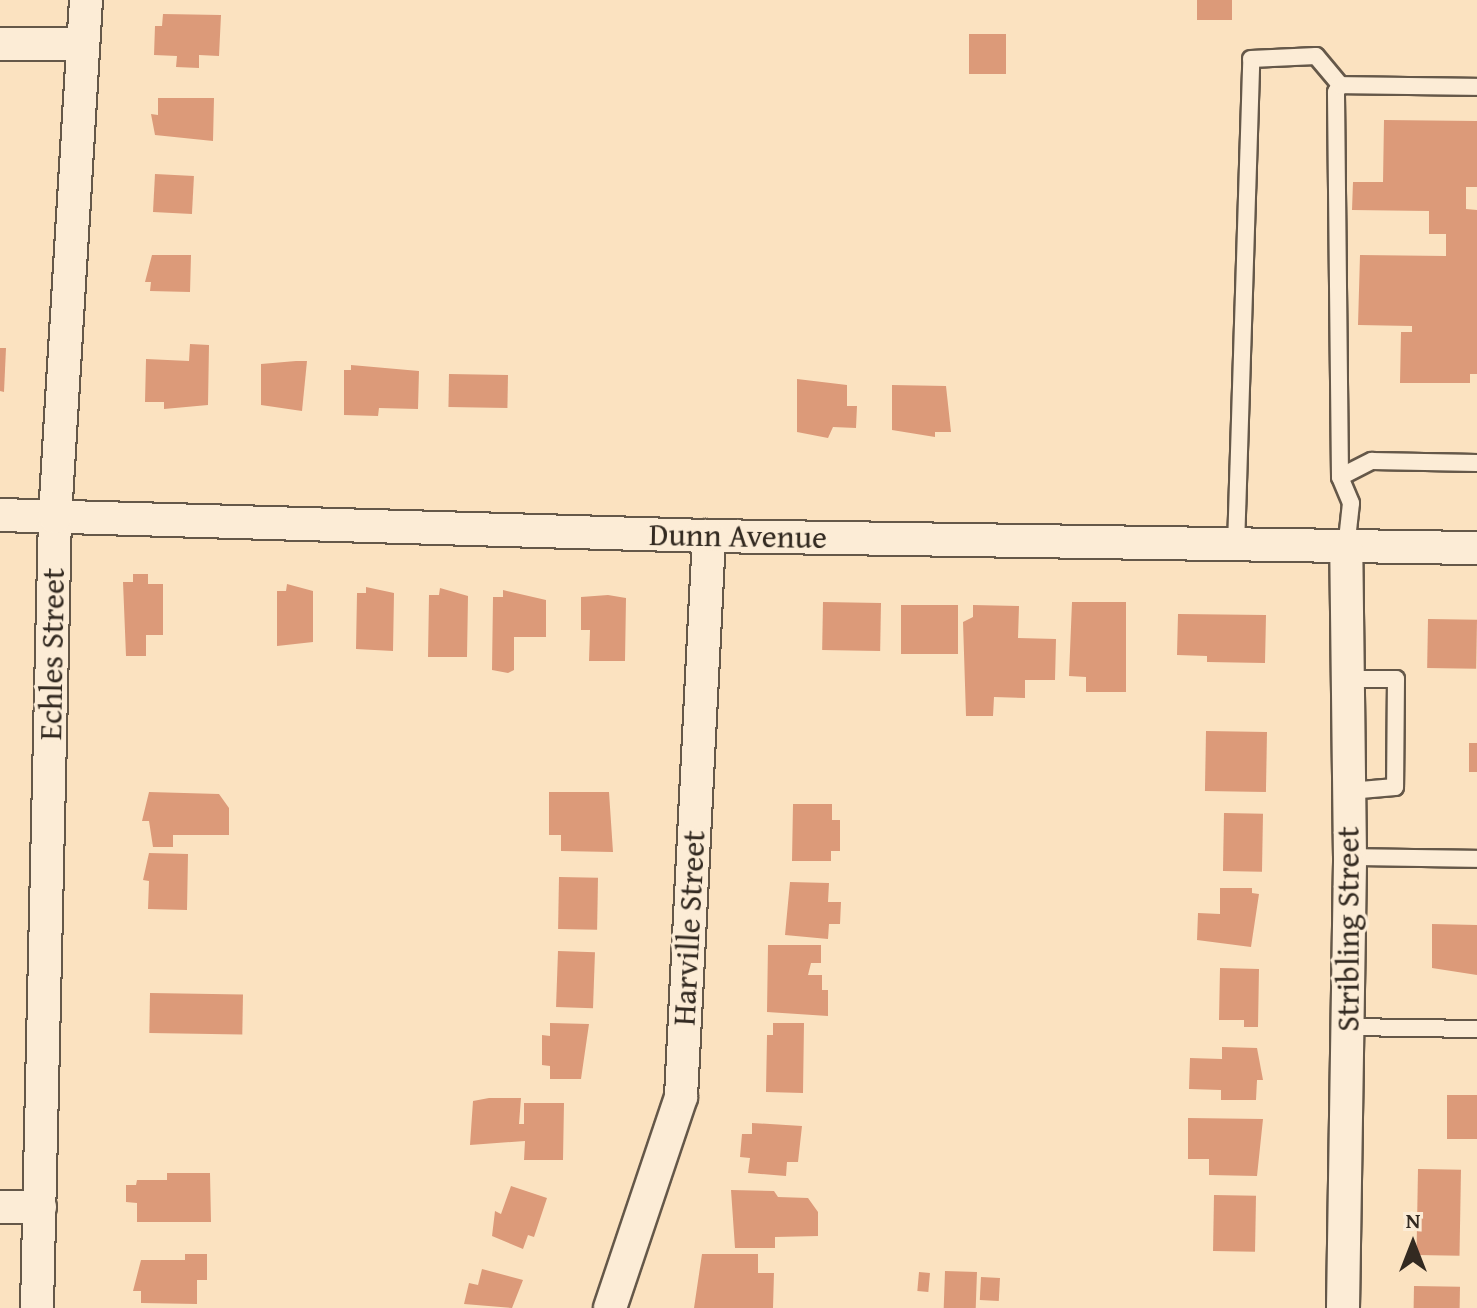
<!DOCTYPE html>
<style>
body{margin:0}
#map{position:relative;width:1477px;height:1308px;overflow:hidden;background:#fbe2c0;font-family:"Gentium Book Plus",serif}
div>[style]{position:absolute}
.building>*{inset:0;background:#dc9a79;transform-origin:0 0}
.roads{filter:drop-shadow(2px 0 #655849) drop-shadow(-2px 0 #655849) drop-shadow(0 2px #655849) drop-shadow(0 -2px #655849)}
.lane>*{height:16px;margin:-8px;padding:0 8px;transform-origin:8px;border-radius:8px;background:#fcecd6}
.street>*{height:32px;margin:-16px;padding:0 16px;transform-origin:16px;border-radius:16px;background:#fcecd6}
span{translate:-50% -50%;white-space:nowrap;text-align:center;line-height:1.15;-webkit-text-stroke:7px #fcecd6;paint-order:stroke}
.street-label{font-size:32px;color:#332a21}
.north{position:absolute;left:1373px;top:1204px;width:80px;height:80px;-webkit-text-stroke:6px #fcecd6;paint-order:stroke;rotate:0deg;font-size:22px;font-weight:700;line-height:32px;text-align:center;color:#332a21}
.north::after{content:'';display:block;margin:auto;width:28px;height:36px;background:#332a21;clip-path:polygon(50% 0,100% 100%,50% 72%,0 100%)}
</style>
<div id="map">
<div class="building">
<i style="left:1197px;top:0;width:35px;height:20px"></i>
<i style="clip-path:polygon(163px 14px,221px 15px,219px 56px,199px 55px,199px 68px,176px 67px,177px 56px,154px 55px,155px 26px,162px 26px)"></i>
<i style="left:969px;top:34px;width:37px;height:40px"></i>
<i style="clip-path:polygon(158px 98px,214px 98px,213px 141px,155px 135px,151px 114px,158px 115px)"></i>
<i style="clip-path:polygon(1384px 120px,1477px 121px,1477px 187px,1466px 187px,1466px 209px,1477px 210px,1477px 374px,1470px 374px,1470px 383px,1400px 383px,1401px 332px,1412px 332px,1412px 326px,1358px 325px,1360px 255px,1446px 256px,1446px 234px,1429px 234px,1429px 211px,1352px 210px,1353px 182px,1383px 182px)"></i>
<i style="left:155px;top:174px;width:39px;height:38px;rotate:3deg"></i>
<i style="clip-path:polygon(152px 255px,191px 255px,190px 292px,150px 291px,151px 282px,145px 282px)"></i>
<i style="clip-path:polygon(190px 344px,209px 345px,208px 405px,164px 409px,164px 402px,145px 402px,146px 359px,189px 361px)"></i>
<i style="clip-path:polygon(0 348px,6px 348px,4px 392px,0 391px)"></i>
<i style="clip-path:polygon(296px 361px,307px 361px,302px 411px,261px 405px,261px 364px)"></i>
<i style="clip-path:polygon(351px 365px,419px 371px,418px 409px,379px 408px,378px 416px,344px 415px,344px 370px,351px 370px)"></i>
<i style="left:449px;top:374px;width:59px;height:33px;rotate:1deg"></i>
<i style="clip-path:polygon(797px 379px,847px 385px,847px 406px,857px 406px,856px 428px,833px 427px,828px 438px,797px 432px)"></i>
<i style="clip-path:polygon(892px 385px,946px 386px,951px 432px,935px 432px,935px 437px,892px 430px)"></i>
<i style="clip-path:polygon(133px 574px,148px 574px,148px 584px,163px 584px,163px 635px,146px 635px,146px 656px,126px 656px,123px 582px,133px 582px)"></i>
<i style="clip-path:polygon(287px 584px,313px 591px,313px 642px,277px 646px,277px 591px,286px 591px)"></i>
<i style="clip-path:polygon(366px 587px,394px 593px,393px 651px,356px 649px,357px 593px,366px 593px)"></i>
<i style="clip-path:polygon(440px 588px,468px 596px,467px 657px,428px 657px,429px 595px,439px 595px)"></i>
<i style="clip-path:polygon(503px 590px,546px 600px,546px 637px,514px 637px,514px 670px,508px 673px,492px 670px,493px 597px,503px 597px)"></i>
<i style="clip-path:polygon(608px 595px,626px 598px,625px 661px,589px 661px,590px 630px,581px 630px,581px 597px)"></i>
<i style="left:823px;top:602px;width:58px;height:48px;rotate:1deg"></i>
<i style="clip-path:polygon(1072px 602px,1126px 602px,1126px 692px,1086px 692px,1086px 677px,1069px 676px)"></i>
<i style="left:901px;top:605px;width:57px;height:49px"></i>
<i style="clip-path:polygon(973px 605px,1019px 606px,1018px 638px,1056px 639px,1055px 680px,1025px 680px,1025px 698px,994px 697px,993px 716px,966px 716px,963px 622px,973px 617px)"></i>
<i style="clip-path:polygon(1178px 614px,1266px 615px,1265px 663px,1207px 662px,1207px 656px,1177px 655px)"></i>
<i style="left:1428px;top:619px;width:49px;height:49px;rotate:1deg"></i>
<i style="left:1206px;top:731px;width:61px;height:60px;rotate:1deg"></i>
<i style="left:1469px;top:743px;width:8px;height:29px"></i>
<i style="clip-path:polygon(149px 792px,219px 794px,229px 808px,229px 835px,173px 835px,173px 847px,153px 847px,149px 821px,142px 821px)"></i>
<i style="clip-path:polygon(549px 792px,609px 792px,613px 852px,561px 851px,561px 835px,549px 835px)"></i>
<i style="clip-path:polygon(793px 804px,832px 804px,832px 820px,840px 820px,840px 851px,831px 851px,831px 861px,792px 861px)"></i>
<i style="left:1224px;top:813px;width:39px;height:58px;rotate:1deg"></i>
<i style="clip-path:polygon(149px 853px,188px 854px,187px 910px,148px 909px,149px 881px,143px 880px)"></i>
<i style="left:559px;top:877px;width:39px;height:52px;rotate:1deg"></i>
<i style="clip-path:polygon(790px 882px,829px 883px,828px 902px,841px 902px,840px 924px,829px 924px,828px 939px,785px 935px)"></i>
<i style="clip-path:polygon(1220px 888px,1252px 888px,1252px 893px,1259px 894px,1251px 947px,1197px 940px,1198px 913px,1220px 914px)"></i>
<i style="clip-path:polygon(1432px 924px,1477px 925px,1477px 975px,1432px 968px)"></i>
<i style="clip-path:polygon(768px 945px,821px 945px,821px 963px,811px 963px,808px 975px,822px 975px,822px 990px,828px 990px,828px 1016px,767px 1012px)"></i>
<i style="left:558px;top:951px;width:37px;height:56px;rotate:2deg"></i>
<i style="clip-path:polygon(1220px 968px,1259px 969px,1258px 1027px,1244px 1027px,1244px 1020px,1219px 1020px)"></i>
<i style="left:150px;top:993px;width:93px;height:40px;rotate:1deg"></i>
<i style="clip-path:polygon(550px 1023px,589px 1024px,581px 1079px,550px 1079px,550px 1066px,542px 1065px,542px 1035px,550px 1036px)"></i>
<i style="clip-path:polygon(773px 1023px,804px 1023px,803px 1093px,766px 1092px,767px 1035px,773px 1035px)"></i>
<i style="clip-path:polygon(1222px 1047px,1257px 1048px,1263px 1080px,1257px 1080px,1256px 1100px,1221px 1100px,1221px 1090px,1189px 1089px,1190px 1058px,1222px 1059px)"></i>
<i style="left:1447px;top:1095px;width:30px;height:44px"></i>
<i style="clip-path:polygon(489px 1098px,521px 1098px,519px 1124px,524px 1124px,524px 1103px,564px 1103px,563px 1160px,524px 1160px,525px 1141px,470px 1145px,473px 1101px)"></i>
<i style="clip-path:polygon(1188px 1118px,1263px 1119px,1257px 1176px,1209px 1175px,1209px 1159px,1188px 1159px)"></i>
<i style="clip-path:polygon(752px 1123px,802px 1126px,798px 1162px,787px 1162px,786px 1176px,748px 1173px,750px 1158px,740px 1157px,742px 1134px,752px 1134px)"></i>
<i style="left:1418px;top:1169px;width:43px;height:86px;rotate:1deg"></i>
<i style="clip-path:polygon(167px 1173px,210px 1173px,211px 1222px,137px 1222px,137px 1203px,126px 1202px,126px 1185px,136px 1185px,137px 1180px,167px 1180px)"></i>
<i style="clip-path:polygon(511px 1186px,547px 1198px,534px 1237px,528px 1235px,523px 1249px,492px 1236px,495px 1211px,501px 1214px)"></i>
<i style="clip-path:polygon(731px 1190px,774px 1191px,778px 1197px,808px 1198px,818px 1212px,818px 1236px,775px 1237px,775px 1248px,735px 1248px)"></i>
<i style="left:1214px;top:1195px;width:42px;height:56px;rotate:1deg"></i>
<i style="clip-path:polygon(185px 1254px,207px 1254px,207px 1280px,197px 1280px,197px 1304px,141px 1303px,141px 1291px,133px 1291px,141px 1260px,185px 1260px)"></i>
<i style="clip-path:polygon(702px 1254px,758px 1254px,758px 1273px,774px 1273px,773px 1308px,694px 1308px)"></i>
<i style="clip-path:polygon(482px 1269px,523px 1280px,512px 1308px,464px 1304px,469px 1283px,478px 1285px)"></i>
<i style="left:945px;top:1271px;width:32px;height:37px;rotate:2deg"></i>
<i style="left:919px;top:1272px;width:11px;height:19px;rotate:5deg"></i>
<i style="left:981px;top:1277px;width:19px;height:23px;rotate:3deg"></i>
<i style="left:1414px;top:1286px;width:46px;height:22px;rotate:1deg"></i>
</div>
<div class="roads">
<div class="lane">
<i style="left:1340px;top:477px;width:36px;rotate:-27deg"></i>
<i style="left:1372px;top:461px;width:105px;rotate:1.1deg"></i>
<i style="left:1236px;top:547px;width:488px;rotate:-88.2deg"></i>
<i style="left:1251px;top:59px;width:65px;rotate:-2.6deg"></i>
<i style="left:1316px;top:56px;width:38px;rotate:50deg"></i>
<i style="left:1346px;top:549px;width:46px;rotate:-83.8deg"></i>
<i style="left:1351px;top:503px;width:28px;rotate:-113deg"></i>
<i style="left:1340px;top:477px;width:385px;rotate:-90.6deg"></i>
<i style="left:1336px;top:92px;width:8px;rotate:-60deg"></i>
<i style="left:1340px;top:85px;width:137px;rotate:0.8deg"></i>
<i style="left:1348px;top:679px;width:48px"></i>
<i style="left:1396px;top:679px;width:108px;rotate:90.5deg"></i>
<i style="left:1395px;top:787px;width:46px;rotate:175deg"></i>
<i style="left:1350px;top:857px;width:127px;rotate:0.9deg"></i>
<i style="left:1348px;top:1027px;width:129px;rotate:0.9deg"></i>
</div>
<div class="street">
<i style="left:0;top:44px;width:83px"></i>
<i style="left:0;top:515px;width:709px;rotate:1.7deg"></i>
<i style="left:709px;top:536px;width:768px;rotate:0.9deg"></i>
<i style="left:0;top:1207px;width:40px"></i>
<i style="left:37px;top:1308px;width:791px;rotate:-88.7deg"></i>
<i style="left:55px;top:517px;width:518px;rotate:-86.57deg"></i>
<i style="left:610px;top:1308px;width:223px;rotate:-71.4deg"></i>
<i style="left:681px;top:1097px;width:562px;rotate:-87.14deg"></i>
<i style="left:1343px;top:1308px;width:451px;rotate:-89.1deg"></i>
<i style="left:1350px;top:857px;width:308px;rotate:-90.7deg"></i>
</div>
</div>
<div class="street-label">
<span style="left:738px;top:536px;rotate:1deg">Dunn Avenue</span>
<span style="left:52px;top:654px;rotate:-89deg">Echles Street</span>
<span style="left:689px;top:928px;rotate:-87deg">Harville Street</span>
<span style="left:1348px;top:929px;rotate:-90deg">Stribling Street</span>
</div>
<div class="north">N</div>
</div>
